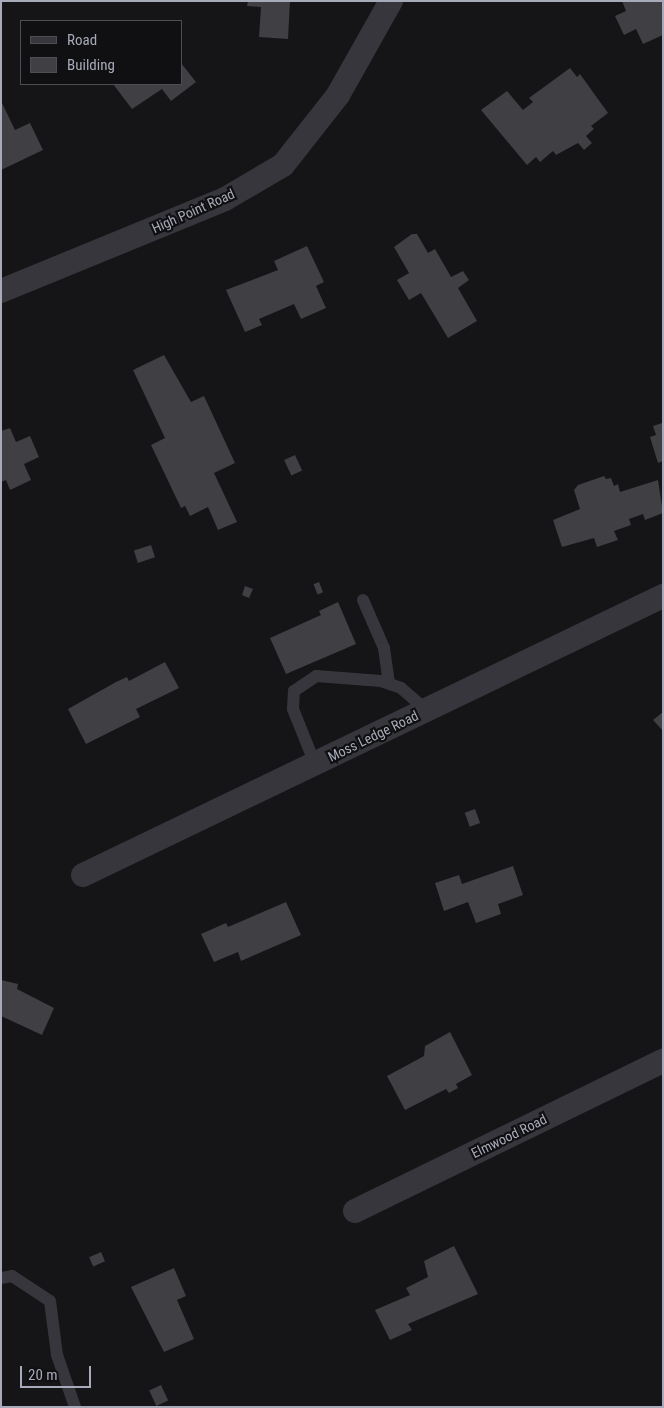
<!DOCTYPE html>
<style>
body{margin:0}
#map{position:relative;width:664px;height:1408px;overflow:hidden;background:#151517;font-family:"Roboto Condensed",sans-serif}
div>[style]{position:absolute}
.building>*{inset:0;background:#3f3f44;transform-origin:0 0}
.lane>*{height:12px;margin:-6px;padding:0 6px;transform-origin:6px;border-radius:6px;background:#36363c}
.street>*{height:24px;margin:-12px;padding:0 12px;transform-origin:12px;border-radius:12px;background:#36363c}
span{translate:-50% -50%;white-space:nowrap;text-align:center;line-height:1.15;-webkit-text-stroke:4.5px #101012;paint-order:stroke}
.street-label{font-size:14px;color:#a7aab8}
.frame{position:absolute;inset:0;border:2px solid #a7aab8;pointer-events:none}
.legend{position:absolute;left:20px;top:20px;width:162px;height:65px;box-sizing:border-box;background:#101012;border:1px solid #4c4e54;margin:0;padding:6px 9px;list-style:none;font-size:15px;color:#a7aab8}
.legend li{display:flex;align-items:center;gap:10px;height:25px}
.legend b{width:25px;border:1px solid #4c4e54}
.scale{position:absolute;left:20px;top:1366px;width:71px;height:22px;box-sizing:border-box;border:2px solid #a7aab8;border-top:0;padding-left:6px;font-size:15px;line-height:18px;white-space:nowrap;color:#a7aab8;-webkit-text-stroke:4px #101012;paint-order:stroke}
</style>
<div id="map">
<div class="building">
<i style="clip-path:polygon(248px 1px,290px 1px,288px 39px,259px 37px,261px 7px,247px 6px)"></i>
<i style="clip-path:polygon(622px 1px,663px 1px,663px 35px,643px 44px,636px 29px,624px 35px,615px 16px,626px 11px)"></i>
<i style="clip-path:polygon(181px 63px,196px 82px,171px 101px,162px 89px,132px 109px,113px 84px,181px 84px)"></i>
<i style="clip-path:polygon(570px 68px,577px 77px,580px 74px,608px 113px,591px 126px,594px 129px,586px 136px,592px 143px,584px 150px,578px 143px,556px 155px,553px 151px,540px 162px,536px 157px,527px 165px,481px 110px,507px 91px,523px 110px,533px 102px,529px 98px)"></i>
<i style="clip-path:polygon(1px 101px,15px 130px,30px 123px,43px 150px,1px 170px)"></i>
<i style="clip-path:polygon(412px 234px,417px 234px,428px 253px,435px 249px,451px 277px,463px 271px,469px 280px,458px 288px,477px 321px,448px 338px,421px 293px,409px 300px,397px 280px,409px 273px,394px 247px)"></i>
<i style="clip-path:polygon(307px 246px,324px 282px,316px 286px,326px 308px,301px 319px,294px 304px,259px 319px,262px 325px,245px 332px,226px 290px,278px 270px,274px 261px)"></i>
<i style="clip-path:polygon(164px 355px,191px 402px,204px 396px,235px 463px,214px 473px,237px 522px,218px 530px,208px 507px,190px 516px,185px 506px,181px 508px,151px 445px,165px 438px,133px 370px)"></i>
<i style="clip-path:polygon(662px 423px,663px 461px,658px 463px,650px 437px,656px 435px,653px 426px)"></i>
<i style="clip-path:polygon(10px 428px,16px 442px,30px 436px,39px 457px,24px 464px,31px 480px,10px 490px,6px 480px,1px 482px,1px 431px)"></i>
<i style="left:295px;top:455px;width:17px;height:12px;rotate:65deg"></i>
<i style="clip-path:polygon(604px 476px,606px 479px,611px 478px,614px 486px,618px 484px,620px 492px,658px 480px,663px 513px,645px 520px,643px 514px,629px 519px,631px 525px,614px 531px,618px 540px,597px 547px,594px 538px,562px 547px,553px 520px,580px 509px,574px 490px,578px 485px)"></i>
<i style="left:151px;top:545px;width:13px;height:18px;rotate:72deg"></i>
<i style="left:319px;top:582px;width:11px;height:6px;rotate:68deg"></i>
<i style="clip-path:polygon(245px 586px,253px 589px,249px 598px,242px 595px)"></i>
<i style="clip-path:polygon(338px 602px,356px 644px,286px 674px,270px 638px,321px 615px,319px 611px)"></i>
<i style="clip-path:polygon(165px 662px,179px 688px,136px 709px,140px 717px,86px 744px,68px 709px,116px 682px,127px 677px,129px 681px)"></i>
<i style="clip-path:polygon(663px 712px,663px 731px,653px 720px)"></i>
<i style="left:475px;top:809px;width:15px;height:11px;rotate:70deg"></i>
<i style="clip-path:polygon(513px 866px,523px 895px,498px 904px,501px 914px,476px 923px,468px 902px,444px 911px,435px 883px,459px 875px,462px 884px)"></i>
<i style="clip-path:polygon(286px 902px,301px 935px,241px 961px,238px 952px,214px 962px,201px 934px,226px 923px,228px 927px)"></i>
<i style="clip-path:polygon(1px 980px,18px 984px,17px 989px,54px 1008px,42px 1035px,1px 1016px)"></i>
<i style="clip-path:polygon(450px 1032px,472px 1075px,456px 1084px,458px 1088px,449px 1093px,446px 1089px,405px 1110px,387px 1076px,424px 1056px,425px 1046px)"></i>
<i style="clip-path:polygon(454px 1246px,478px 1294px,408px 1324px,412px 1330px,390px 1340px,375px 1310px,410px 1295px,406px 1288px,428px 1277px,424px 1261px)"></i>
<i style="left:101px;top:1252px;width:10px;height:13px;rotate:66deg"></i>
<i style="clip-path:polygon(174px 1268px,186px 1296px,177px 1300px,194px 1339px,164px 1352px,131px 1287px)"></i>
<i style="left:161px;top:1385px;width:17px;height:13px;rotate:65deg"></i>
</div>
<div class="lane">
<i style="left:363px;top:600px;width:52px;rotate:66.4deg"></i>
<i style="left:384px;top:648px;width:35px;rotate:82deg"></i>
<i style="left:315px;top:764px;width:59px;rotate:-111.8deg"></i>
<i style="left:293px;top:709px;width:18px;rotate:-87deg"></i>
<i style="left:294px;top:691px;width:27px;rotate:-34deg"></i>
<i style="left:316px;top:676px;width:65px;rotate:4.4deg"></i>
<i style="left:381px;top:681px;width:21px;rotate:19deg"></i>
<i style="left:401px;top:688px;width:33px;rotate:41deg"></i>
<i style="left:1px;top:1278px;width:11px;rotate:-10deg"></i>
<i style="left:12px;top:1276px;width:45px;rotate:33.3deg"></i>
<i style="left:50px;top:1301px;width:54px;rotate:82.6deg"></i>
<i style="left:57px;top:1355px;width:55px;rotate:70.9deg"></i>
</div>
<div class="street">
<i style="left:1px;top:291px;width:242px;rotate:-22.3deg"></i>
<i style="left:225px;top:199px;width:67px;rotate:-30.4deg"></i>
<i style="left:283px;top:165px;width:89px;rotate:-51.8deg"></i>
<i style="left:338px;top:95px;width:108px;rotate:-60.6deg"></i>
<i style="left:83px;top:875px;width:644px;rotate:-25.69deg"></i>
<i style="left:355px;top:1211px;width:343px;rotate:-26deg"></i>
</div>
<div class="street-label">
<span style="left:193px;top:211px;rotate:-24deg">High Point Road</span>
<span style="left:373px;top:736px;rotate:-26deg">Moss Ledge Road</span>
<span style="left:509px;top:1136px;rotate:-26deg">Elmwood Road</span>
</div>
<div class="frame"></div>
<ul class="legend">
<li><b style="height:6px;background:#36363c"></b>Road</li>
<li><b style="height:14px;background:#3f3f44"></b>Building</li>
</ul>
<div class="scale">20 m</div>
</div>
